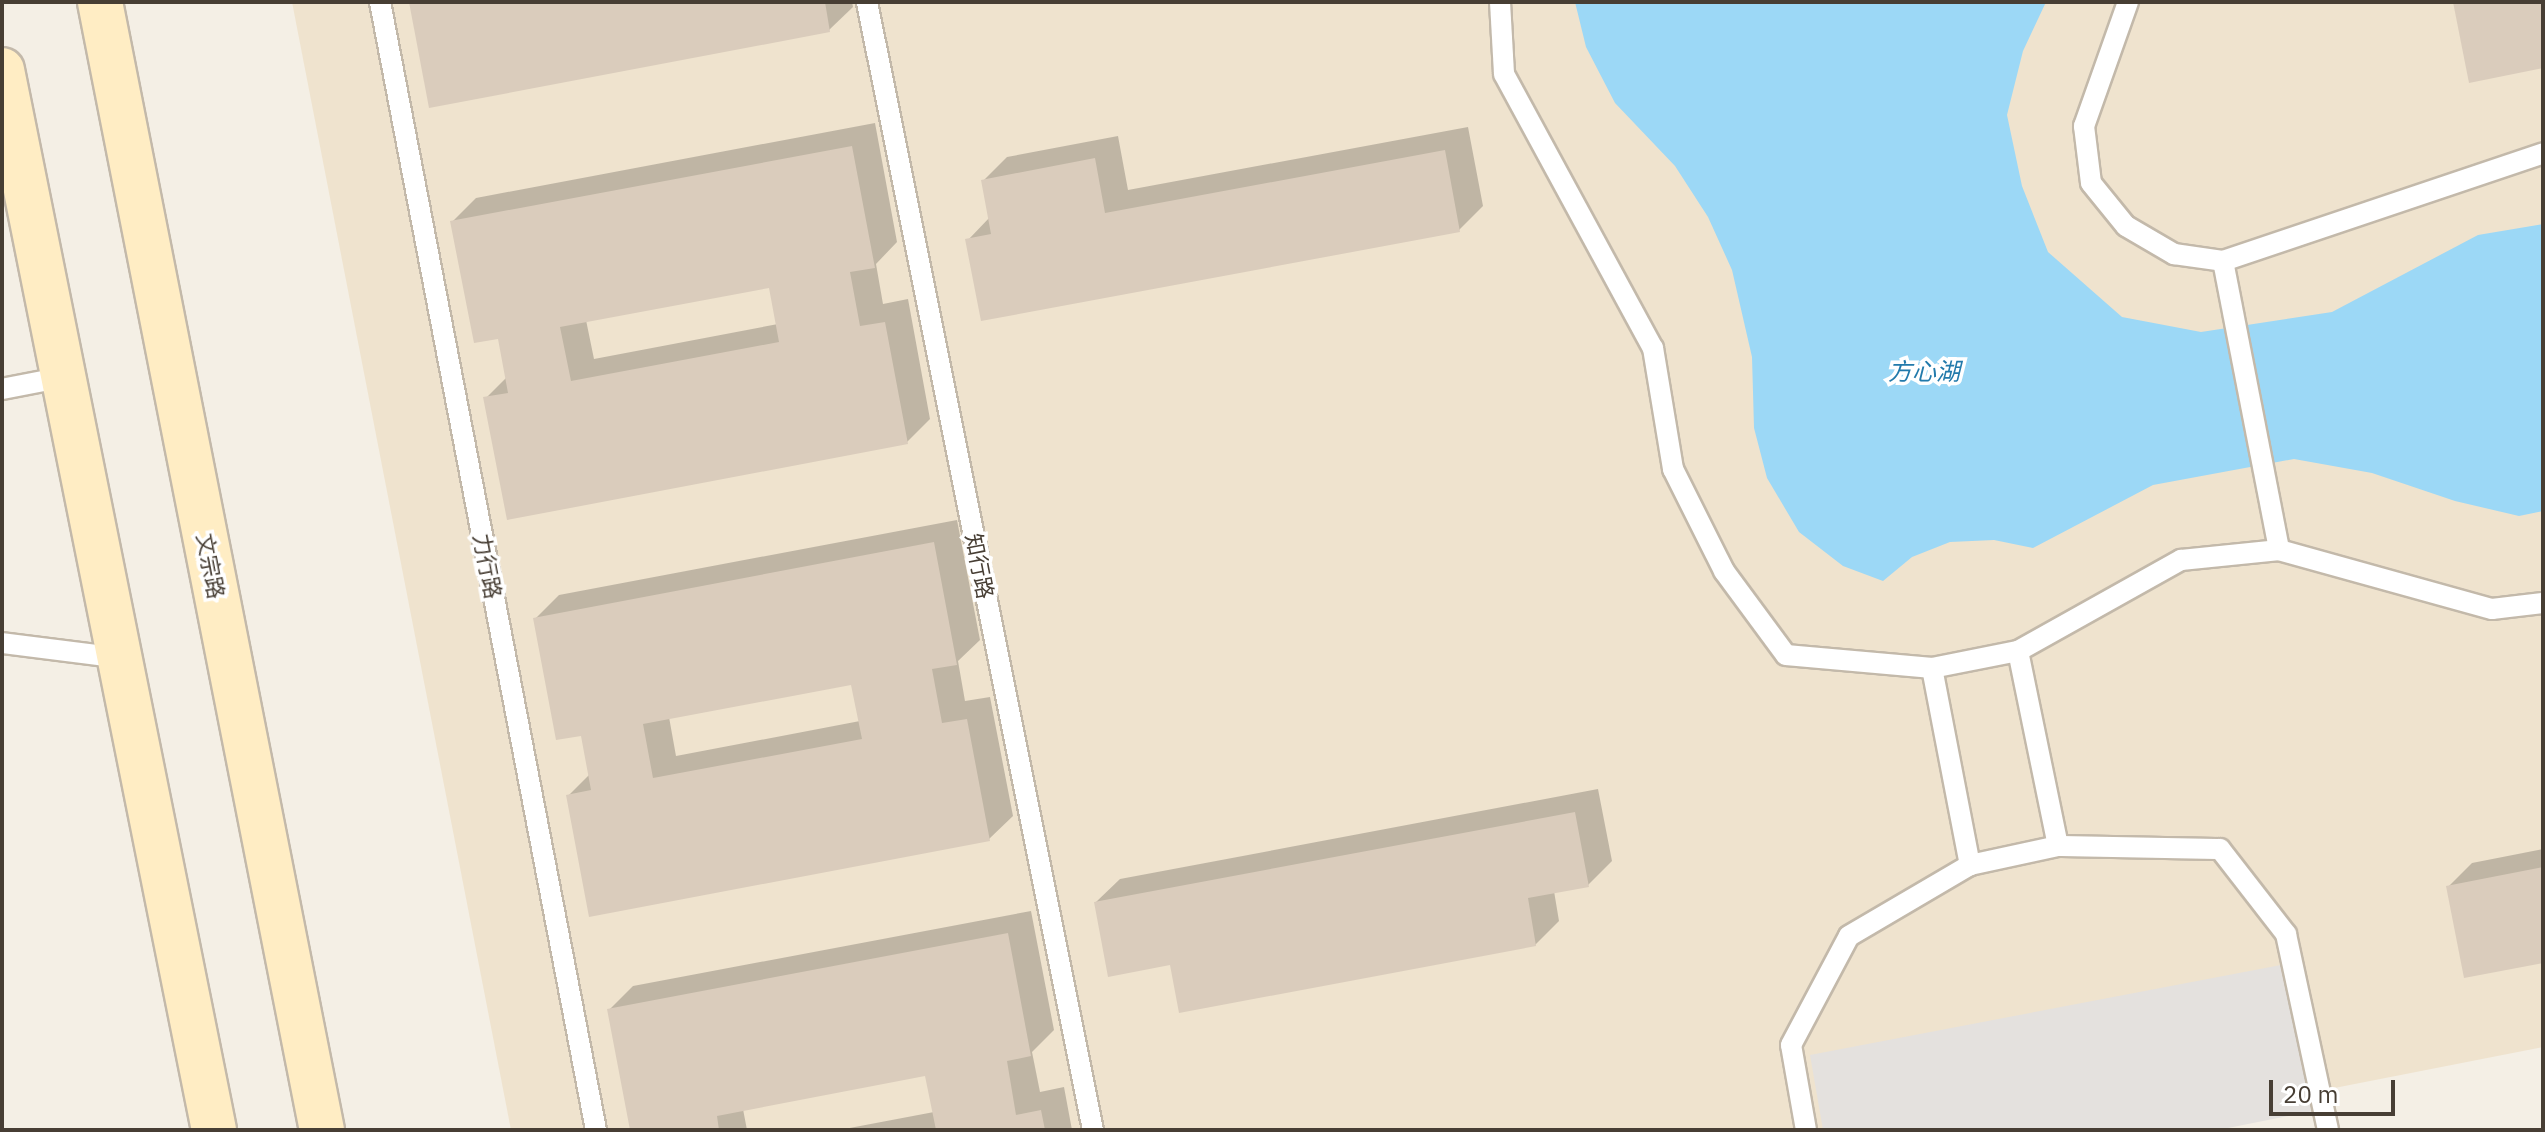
<!DOCTYPE html>
<meta charset="utf-8">
<style>
body{margin:0}
#map{position:relative;width:2545px;height:1132px;overflow:hidden;background:#f4efe5;font-family:"IBM Plex Sans","Noto Sans SC",sans-serif}
div>[style]{position:absolute}
.education>*{inset:0;background:#efe3ce}
.parking>*{inset:0;background:#e4e1de}
.water>*{inset:0;background:#9cd8f6}
.shadow>*{inset:0;background:#0003}
.building>*{inset:0;background:#daccbc}
.roads{filter:drop-shadow(2px 0 #c3b9aa) drop-shadow(-2px 0 #c3b9aa) drop-shadow(0 2px #c3b9aa) drop-shadow(0 -2px #c3b9aa)}
.lane>*{height:20px;margin:-10px;padding:0 10px;transform-origin:10px;border-radius:10px;background:#fff}
.secondary>*{height:44px;margin:-22px;padding:0 22px;transform-origin:22px;border-radius:22px;background:#ffedc4}
span{translate:-50% -50%;white-space:nowrap;text-align:center;line-height:1.15;-webkit-text-stroke:7px #fff;paint-order:stroke}
.street-label{font-size:22px;color:#473e34}
.water-label{font-size:24px;color:#227aab;font-style:italic}
.frame{position:absolute;inset:0;border:4px solid #473e34;pointer-events:none}
.scale{position:absolute;left:2269px;top:1080px;width:126px;height:36px;box-sizing:border-box;border:4px solid #473e34;border-top:0;padding-left:10px;font-size:24px;line-height:28px;white-space:nowrap;color:#473e34;-webkit-text-stroke:6px #fff;paint-order:stroke}
</style>
<div id="map">
<div class="education">
<i style="clip-path:polygon(292px 2px,2543px 2px,2543px 1047px,2121px 1130px,511px 1130px)"></i>
</div>
<div class="parking">
<i style="clip-path:polygon(2281px 965px,2313px 1111px,2218px 1130px,1823px 1130px,1810px 1055px)"></i>
</div>
<div class="water">
<i style="clip-path:polygon(1575px 2px,2046px 2px,2023px 51px,2007px 115px,2022px 186px,2048px 252px,2122px 317px,2201px 332px,2332px 312px,2478px 235px,2543px 224px,2543px 511px,2519px 516px,2455px 501px,2372px 473px,2294px 459px,2153px 485px,2033px 548px,1994px 540px,1950px 542px,1912px 557px,1883px 581px,1843px 566px,1799px 532px,1767px 478px,1754px 428px,1752px 357px,1732px 270px,1708px 217px,1675px 166px,1615px 103px,1586px 47px)"></i>
</div>
<div class="shadow">
<i style="clip-path:polygon(411px 2px,852px 2px,853px 7px,829px 30px)"></i>
<i style="clip-path:polygon(evenodd,875px 123px,897px 242px,876px 264px,883px 304px,908px 299px,930px 419px,907px 442px,486px 398px,507px 377px,500px 336px,453px 221px,476px 198px,875px 123px,770px 285px,778px 324px,594px 359px,586px 320px,770px 285px)"></i>
<i style="clip-path:polygon(1468px 127px,1483px 206px,1459px 230px,968px 240px,990px 217px,984px 180px,1007px 157px,1118px 136px,1128px 190px)"></i>
<i style="clip-path:polygon(evenodd,957px 520px,980px 640px,958px 661px,965px 701px,990px 697px,1013px 816px,989px 839px,568px 796px,590px 774px,582px 734px,535px 619px,559px 595px,957px 520px,853px 683px,860px 721px,676px 756px,669px 717px,853px 683px)"></i>
<i style="clip-path:polygon(1598px 789px,1612px 861px,1588px 885px,1554px 891px,1559px 921px,1535px 945px,1172px 962px,1096px 902px,1120px 879px)"></i>
<i style="clip-path:polygon(2543px 849px,2543px 961px,2448px 887px,2472px 863px)"></i>
<i style="clip-path:polygon(1031px 911px,1054px 1030px,1032px 1052px,1040px 1092px,1064px 1087px,1072px 1130px,839px 1130px,934px 1112px,927px 1073px,743px 1109px,747px 1130px,657px 1130px,609px 1010px,633px 986px)"></i>
</div>
<div class="building">
<i style="clip-path:polygon(409px 2px,825px 2px,830px 32px,429px 108px)"></i>
<i style="clip-path:polygon(2453px 2px,2543px 2px,2543px 68px,2469px 83px)"></i>
<i style="clip-path:polygon(evenodd,852px 146px,875px 268px,850px 272px,860px 326px,885px 322px,908px 444px,507px 520px,483px 397px,508px 393px,498px 339px,474px 343px,450px 221px,852px 146px,769px 288px,779px 342px,571px 381px,560px 327px,769px 288px)"></i>
<i style="clip-path:polygon(1445px 150px,1460px 232px,981px 321px,965px 239px,991px 234px,981px 180px,1095px 158px,1105px 213px)"></i>
<i style="clip-path:polygon(evenodd,934px 542px,957px 665px,932px 669px,942px 723px,967px 719px,990px 841px,589px 917px,566px 795px,591px 790px,581px 736px,556px 740px,533px 618px,934px 542px,851px 685px,862px 739px,653px 778px,643px 724px,851px 685px)"></i>
<i style="clip-path:polygon(1575px 812px,1589px 887px,1528px 898px,1536px 946px,1179px 1013px,1170px 965px,1108px 977px,1094px 902px)"></i>
<i style="clip-path:polygon(2543px 867px,2543px 963px,2464px 978px,2446px 886px)"></i>
<i style="clip-path:polygon(1008px 933px,1031px 1056px,1007px 1061px,1016px 1115px,1041px 1110px,1045px 1130px,936px 1130px,925px 1076px,717px 1116px,719px 1130px,630px 1130px,607px 1009px)"></i>
</div>
<div class="roads">
<div class="lane">
<i style="left:380px;top:2px;width:1148px;rotate:79.16deg"></i>
<i style="left:867px;top:2px;width:1150px;rotate:78.67deg"></i>
<i style="left:1500px;top:2px;width:72px;rotate:86.8deg"></i>
<i style="left:1504px;top:74px;width:312px;rotate:61.5deg"></i>
<i style="left:1653px;top:348px;width:123px;rotate:80.6deg"></i>
<i style="left:1673px;top:469px;width:114px;rotate:63.4deg"></i>
<i style="left:1724px;top:571px;width:104px;rotate:53.6deg"></i>
<i style="left:1786px;top:655px;width:147px;rotate:5.1deg"></i>
<i style="left:1932px;top:668px;width:88px;rotate:-11.2deg"></i>
<i style="left:2018px;top:651px;width:187px;rotate:-29.2deg"></i>
<i style="left:2181px;top:560px;width:99px;rotate:-5.8deg"></i>
<i style="left:2279px;top:550px;width:221px;rotate:15.5deg"></i>
<i style="left:2492px;top:609px;width:51px;rotate:-6.7deg"></i>
<i style="left:2128px;top:2px;width:132px;rotate:109.5deg"></i>
<i style="left:2084px;top:126px;width:57px;rotate:83deg"></i>
<i style="left:2091px;top:183px;width:55px;rotate:50.9deg"></i>
<i style="left:2126px;top:226px;width:56px;rotate:30.3deg"></i>
<i style="left:2174px;top:254px;width:49px;rotate:8.1deg"></i>
<i style="left:2223px;top:261px;width:338px;rotate:-18.6deg"></i>
<i style="left:2223px;top:261px;width:294px;rotate:79deg"></i>
<i style="left:2px;top:389px;width:63px;rotate:-11deg"></i>
<i style="left:2px;top:643px;width:119px;rotate:7.2deg"></i>
<i style="left:2018px;top:651px;width:199px;rotate:78.4deg"></i>
<i style="left:1932px;top:668px;width:201px;rotate:79.1deg"></i>
<i style="left:1806px;top:1130px;width:86px;rotate:-100deg"></i>
<i style="left:1791px;top:1045px;width:123px;rotate:-62deg"></i>
<i style="left:1849px;top:936px;width:140px;rotate:-30.4deg"></i>
<i style="left:1970px;top:865px;width:90px;rotate:-12.2deg"></i>
<i style="left:2058px;top:846px;width:162px;rotate:1.1deg"></i>
<i style="left:2220px;top:849px;width:108px;rotate:52.2deg"></i>
<i style="left:2286px;top:934px;width:200px;rotate:77.9deg"></i>
</div>
<div class="secondary">
<i style="left:100px;top:2px;width:1150px;rotate:78.87deg"></i>
<i style="left:2px;top:70px;width:1081px;rotate:78.69deg"></i>
</div>
</div>
<div class="street-label">
<span style="left:211px;top:566px;rotate:79deg">文宗路</span>
<span style="left:488px;top:566px;rotate:79deg">力行路</span>
<span style="left:980px;top:566px;rotate:79deg">知行路</span>
</div>
<div class="water-label">
<span style="left:1924px;top:372px">方心湖</span>
</div>
<div class="frame"></div>
<div class="scale">20 m</div>
</div>
